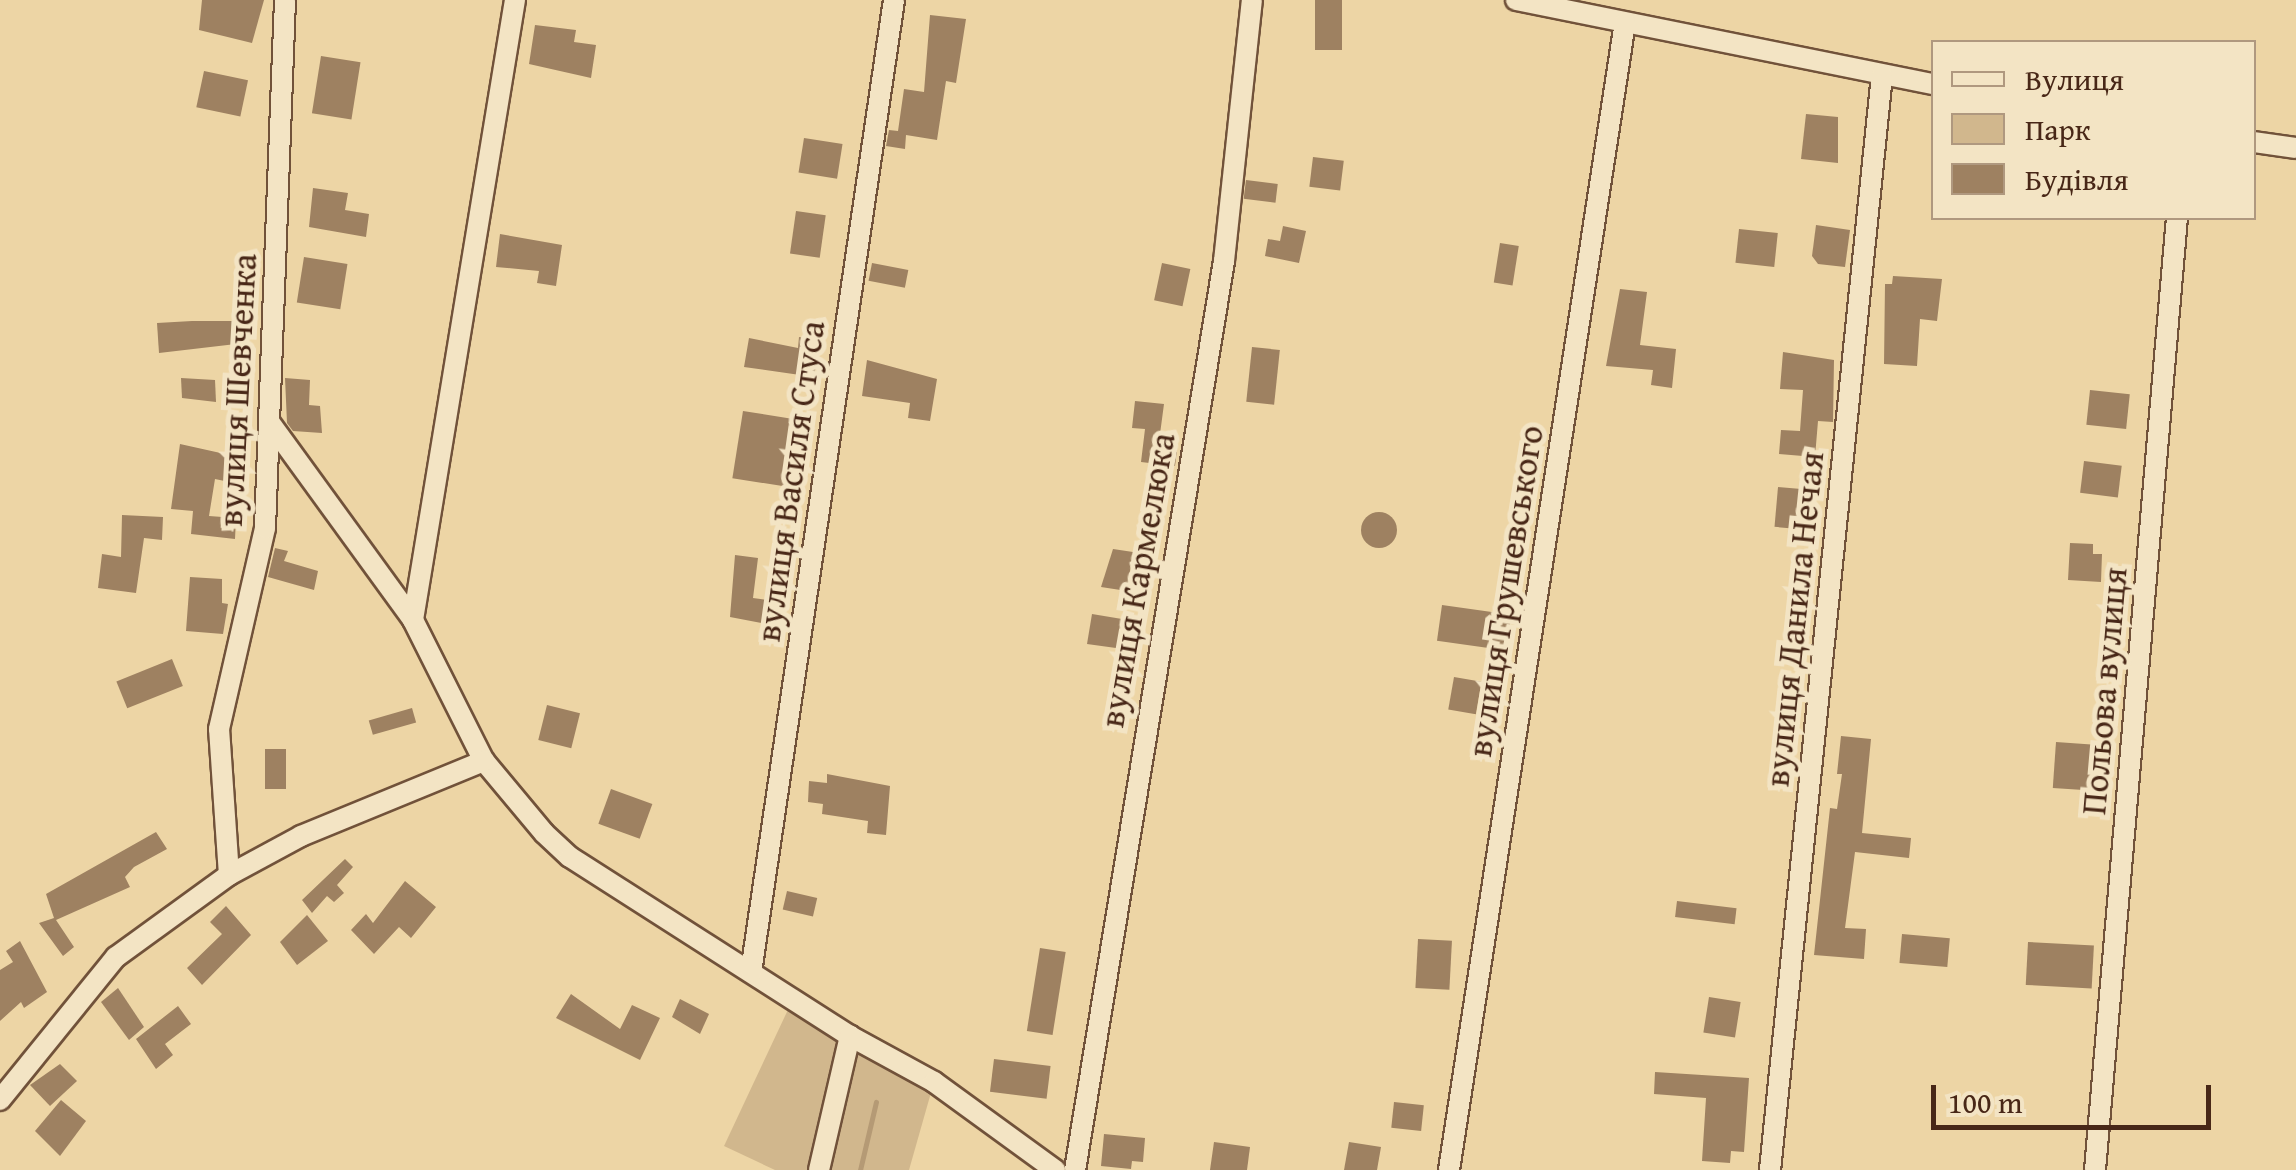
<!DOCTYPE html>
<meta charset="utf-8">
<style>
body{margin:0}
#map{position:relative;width:2296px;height:1170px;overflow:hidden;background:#edd5a5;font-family:"Gentium Book Plus",serif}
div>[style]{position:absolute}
.green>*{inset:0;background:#d1b78d}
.stream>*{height:5px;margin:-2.5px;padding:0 2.5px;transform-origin:2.5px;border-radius:2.5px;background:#b59a75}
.building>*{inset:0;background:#9e8161;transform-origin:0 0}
.round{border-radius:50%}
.roads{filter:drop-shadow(2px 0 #71523a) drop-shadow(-2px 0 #71523a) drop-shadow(0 2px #71523a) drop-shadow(0 -2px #71523a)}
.minor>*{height:20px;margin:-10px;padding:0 10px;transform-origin:10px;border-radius:10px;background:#f3e4c4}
span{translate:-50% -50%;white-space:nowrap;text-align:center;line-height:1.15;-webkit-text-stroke:10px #f3e4c4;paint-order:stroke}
.street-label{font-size:35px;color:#482717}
.legend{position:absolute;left:1931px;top:40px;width:325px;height:180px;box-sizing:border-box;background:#f3e4c4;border:2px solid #af987f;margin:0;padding:12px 18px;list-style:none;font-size:30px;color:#482717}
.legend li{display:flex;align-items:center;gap:20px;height:50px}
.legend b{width:50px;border:2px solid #af987f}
.scale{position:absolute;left:1931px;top:1085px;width:280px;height:45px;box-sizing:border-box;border:5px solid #482717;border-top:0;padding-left:12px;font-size:30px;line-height:35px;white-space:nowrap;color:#482717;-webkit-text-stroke:8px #f3e4c4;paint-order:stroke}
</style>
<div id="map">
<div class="green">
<i style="clip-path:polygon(793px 999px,934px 1082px,909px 1170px,775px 1170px,724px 1146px)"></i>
</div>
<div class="stream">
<i style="left:860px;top:1170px;width:70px;rotate:-76.8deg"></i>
</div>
<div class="building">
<i style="clip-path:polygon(202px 0,264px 0,252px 43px,199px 30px)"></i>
<i style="left:1315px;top:0;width:27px;height:50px"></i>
<i style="clip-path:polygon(930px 15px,966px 19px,956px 83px,946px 81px,937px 140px,906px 135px,905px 149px,886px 146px,889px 130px,898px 131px,904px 89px,924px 92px)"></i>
<i style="clip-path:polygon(535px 25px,576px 30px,574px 42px,596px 45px,591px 78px,529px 64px)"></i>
<i style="left:321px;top:56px;width:40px;height:58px;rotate:9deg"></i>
<i style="left:204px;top:71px;width:45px;height:37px;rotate:12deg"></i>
<i style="clip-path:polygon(1806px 114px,1838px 117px,1838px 163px,1801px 159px)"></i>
<i style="left:804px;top:138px;width:39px;height:35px;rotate:9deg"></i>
<i style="left:1313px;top:157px;width:31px;height:30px;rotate:7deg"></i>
<i style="left:1246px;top:180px;width:32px;height:19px;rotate:7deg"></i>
<i style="clip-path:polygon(313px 188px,348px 193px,345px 210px,369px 214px,366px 237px,309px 227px)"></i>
<i style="left:796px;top:211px;width:30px;height:43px;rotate:8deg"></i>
<i style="clip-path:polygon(1816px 225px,1850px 230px,1845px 267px,1818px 264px,1812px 256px)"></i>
<i style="clip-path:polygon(1283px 226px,1306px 231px,1299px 263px,1265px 256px,1268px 239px,1280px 241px)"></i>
<i style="left:1739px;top:229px;width:39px;height:34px;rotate:6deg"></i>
<i style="clip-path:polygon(500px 234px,562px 245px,556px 286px,537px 283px,539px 271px,496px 267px)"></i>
<i style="left:1500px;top:243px;width:19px;height:40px;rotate:9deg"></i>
<i style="left:304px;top:257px;width:44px;height:46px;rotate:9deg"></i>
<i style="left:872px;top:263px;width:37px;height:18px;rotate:11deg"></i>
<i style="left:1162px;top:263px;width:29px;height:38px;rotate:12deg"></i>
<i style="clip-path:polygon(1893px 276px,1942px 279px,1937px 321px,1920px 319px,1917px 366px,1884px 364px,1885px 284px,1892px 284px)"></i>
<i style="clip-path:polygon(1620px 289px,1647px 292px,1640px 345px,1676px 349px,1672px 388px,1651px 385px,1653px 370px,1606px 366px)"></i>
<i style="clip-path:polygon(192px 321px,234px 321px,236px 344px,159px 353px,157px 323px)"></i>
<i style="clip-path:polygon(799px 337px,820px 341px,814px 377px,744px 367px,749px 338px,798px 348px)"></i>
<i style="left:1252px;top:347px;width:28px;height:55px;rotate:6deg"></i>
<i style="clip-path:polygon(1783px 352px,1834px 360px,1833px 422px,1818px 421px,1815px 457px,1779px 454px,1781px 430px,1800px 431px,1803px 390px,1780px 389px)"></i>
<i style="clip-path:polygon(867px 360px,937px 379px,930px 421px,908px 418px,910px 403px,862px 396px)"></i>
<i style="clip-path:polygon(181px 378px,215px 380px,216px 402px,182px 398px)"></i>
<i style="clip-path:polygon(285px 378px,310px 380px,309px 405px,320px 406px,322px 433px,293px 431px,287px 423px)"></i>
<i style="left:2090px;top:390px;width:40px;height:35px;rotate:6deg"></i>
<i style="clip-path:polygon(1135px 401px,1164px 404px,1158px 449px,1177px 452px,1175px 466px,1141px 462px,1145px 429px,1132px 428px)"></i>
<i style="left:743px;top:411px;width:54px;height:68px;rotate:9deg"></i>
<i style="clip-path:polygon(180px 444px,243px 458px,239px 484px,215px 479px,209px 516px,236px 518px,235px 539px,191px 534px,193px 511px,171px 509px)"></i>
<i style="left:2084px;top:461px;width:38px;height:32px;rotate:7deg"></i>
<i style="left:1778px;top:487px;width:35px;height:40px;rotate:5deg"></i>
<i class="round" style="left:1361px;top:512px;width:36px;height:36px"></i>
<i style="clip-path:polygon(122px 515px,163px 517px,162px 540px,144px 538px,136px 593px,98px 588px,102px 554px,121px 557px)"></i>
<i style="clip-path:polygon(2070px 543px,2093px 544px,2093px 554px,2102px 554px,2101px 582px,2068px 580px)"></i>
<i style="clip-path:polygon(275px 548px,288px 551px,284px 561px,318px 571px,314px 590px,268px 577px)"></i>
<i style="clip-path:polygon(1113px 549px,1133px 552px,1127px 591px,1101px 587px)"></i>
<i style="clip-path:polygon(735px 555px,758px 558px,753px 598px,768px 600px,766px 624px,730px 617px)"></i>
<i style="clip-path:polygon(190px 577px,222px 579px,222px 603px,228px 604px,223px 634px,186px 631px)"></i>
<i style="left:1442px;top:605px;width:70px;height:36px;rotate:8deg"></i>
<i style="clip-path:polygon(1092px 614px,1128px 620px,1116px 648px,1087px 644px)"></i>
<i style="left:172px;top:659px;width:29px;height:60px;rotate:68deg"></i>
<i style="left:1454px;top:677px;width:28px;height:33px;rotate:10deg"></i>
<i style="left:547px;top:705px;width:34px;height:36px;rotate:14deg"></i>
<i style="left:412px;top:708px;width:15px;height:45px;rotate:74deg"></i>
<i style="clip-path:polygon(1841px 736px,1871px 739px,1862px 833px,1911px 838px,1909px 858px,1855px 852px,1845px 928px,1866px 929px,1864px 959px,1814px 955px,1830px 808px,1837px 809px,1842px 774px,1837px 774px)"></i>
<i style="left:2056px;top:742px;width:46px;height:46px;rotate:4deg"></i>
<i style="left:265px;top:749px;width:21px;height:40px"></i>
<i style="clip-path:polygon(827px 774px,890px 786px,886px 835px,867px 833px,868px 821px,822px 814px,823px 804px,808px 802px,809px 781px,827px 783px)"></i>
<i style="left:611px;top:789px;width:44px;height:37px;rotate:20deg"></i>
<i style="clip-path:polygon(156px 832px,167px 849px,134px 867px,125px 877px,130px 887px,56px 920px,74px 947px,63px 956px,39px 923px,54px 918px,46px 894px)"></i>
<i style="clip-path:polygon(345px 859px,353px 867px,337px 885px,344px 893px,334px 902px,327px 896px,312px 913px,302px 900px)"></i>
<i style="clip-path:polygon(405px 881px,436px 907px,411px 938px,399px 927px,374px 954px,351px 930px,366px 914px,373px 923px)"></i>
<i style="left:787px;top:891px;width:31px;height:19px;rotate:13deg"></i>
<i style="left:1677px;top:901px;width:60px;height:16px;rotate:7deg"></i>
<i style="clip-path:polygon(226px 906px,251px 935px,202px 985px,187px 968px,222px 934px,210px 922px)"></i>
<i style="clip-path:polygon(307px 915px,328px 941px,297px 965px,280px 942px)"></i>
<i style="left:1902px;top:934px;width:48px;height:29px;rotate:5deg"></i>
<i style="left:1418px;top:939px;width:34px;height:49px;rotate:3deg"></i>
<i style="clip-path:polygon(20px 941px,47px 992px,24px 1008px,21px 1002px,0 1021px,0 970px,13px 962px,6px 951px)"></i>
<i style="left:2028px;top:942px;width:66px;height:43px;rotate:3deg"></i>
<i style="left:1040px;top:948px;width:26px;height:84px;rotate:9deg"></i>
<i style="clip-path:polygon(118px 988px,144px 1027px,129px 1040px,101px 1002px)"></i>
<i style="clip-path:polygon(571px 994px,620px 1029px,632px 1005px,660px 1018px,640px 1060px,556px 1018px)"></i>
<i style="left:1709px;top:997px;width:32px;height:36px;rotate:9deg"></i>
<i style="clip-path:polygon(680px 999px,709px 1014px,700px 1034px,672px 1017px)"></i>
<i style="clip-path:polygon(178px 1006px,191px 1024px,165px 1044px,173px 1055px,156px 1069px,136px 1039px)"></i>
<i style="left:994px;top:1059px;width:57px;height:33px;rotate:7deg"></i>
<i style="clip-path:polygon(60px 1064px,77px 1081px,50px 1106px,30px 1085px)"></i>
<i style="clip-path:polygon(1655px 1072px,1749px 1078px,1744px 1152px,1731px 1151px,1730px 1163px,1702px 1161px,1706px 1098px,1654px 1094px)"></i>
<i style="clip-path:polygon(61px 1100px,86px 1121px,60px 1156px,35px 1131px)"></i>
<i style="left:1394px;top:1102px;width:30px;height:26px;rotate:6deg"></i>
<i style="clip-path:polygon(1104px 1134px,1145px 1138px,1143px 1162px,1132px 1161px,1131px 1169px,1101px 1166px)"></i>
<i style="clip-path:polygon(1214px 1142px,1250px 1147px,1247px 1170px,1210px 1170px)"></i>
<i style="clip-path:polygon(1349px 1142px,1381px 1147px,1377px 1170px,1344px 1170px)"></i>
</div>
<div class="roads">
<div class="minor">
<i style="left:1516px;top:0;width:426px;rotate:11.4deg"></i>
<i style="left:2254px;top:142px;width:42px;rotate:8.1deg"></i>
<i style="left:270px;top:423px;width:243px;rotate:54deg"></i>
<i style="left:413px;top:620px;width:158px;rotate:63.3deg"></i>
<i style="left:484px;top:761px;width:94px;rotate:50.2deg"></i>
<i style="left:544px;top:833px;width:35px;rotate:43deg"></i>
<i style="left:570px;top:857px;width:332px;rotate:32.6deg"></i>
<i style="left:850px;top:1036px;width:96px;rotate:28.7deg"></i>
<i style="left:934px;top:1082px;width:150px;rotate:36deg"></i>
<i style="left:413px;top:620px;width:628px;rotate:-80.66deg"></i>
<i style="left:229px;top:875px;width:82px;rotate:-28.4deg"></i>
<i style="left:301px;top:836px;width:198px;rotate:-22.3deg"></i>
<i style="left:751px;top:972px;width:982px;rotate:-81.63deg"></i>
<i style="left:0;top:1100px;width:184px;rotate:-51deg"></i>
<i style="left:116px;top:957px;width:140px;rotate:-36deg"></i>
<i style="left:229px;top:875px;width:146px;rotate:-93.9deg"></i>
<i style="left:219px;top:729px;width:206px;rotate:-77.1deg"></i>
<i style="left:265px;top:528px;width:528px;rotate:-87.83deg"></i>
<i style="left:819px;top:1170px;width:138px;rotate:-77deg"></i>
<i style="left:1075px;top:1170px;width:921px;rotate:-80.69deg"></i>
<i style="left:1224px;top:261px;width:262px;rotate:-83.9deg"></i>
<i style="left:1449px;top:1170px;width:1161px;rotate:-81.28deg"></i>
<i style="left:1770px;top:1170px;width:1101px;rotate:-84.16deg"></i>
<i style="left:2095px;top:1170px;width:956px;rotate:-85.08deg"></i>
</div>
</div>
<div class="street-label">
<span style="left:237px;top:390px;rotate:-87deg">вулиця Шевченка</span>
<span style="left:790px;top:481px;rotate:-82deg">вулиця Василя Стуса</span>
<span style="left:1137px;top:580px;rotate:-80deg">вулиця Кармелюка</span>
<span style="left:1505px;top:591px;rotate:-81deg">вулиця Грушевського</span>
<span style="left:1794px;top:619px;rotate:-84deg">вулиця Данила Нечая</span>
<span style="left:2104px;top:691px;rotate:-85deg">Польова вулиця</span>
</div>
<ul class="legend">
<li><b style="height:12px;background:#f3e4c4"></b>Вулиця</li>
<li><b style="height:28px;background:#d1b78d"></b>Парк</li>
<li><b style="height:28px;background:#9e8161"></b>Будівля</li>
</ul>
<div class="scale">100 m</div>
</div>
